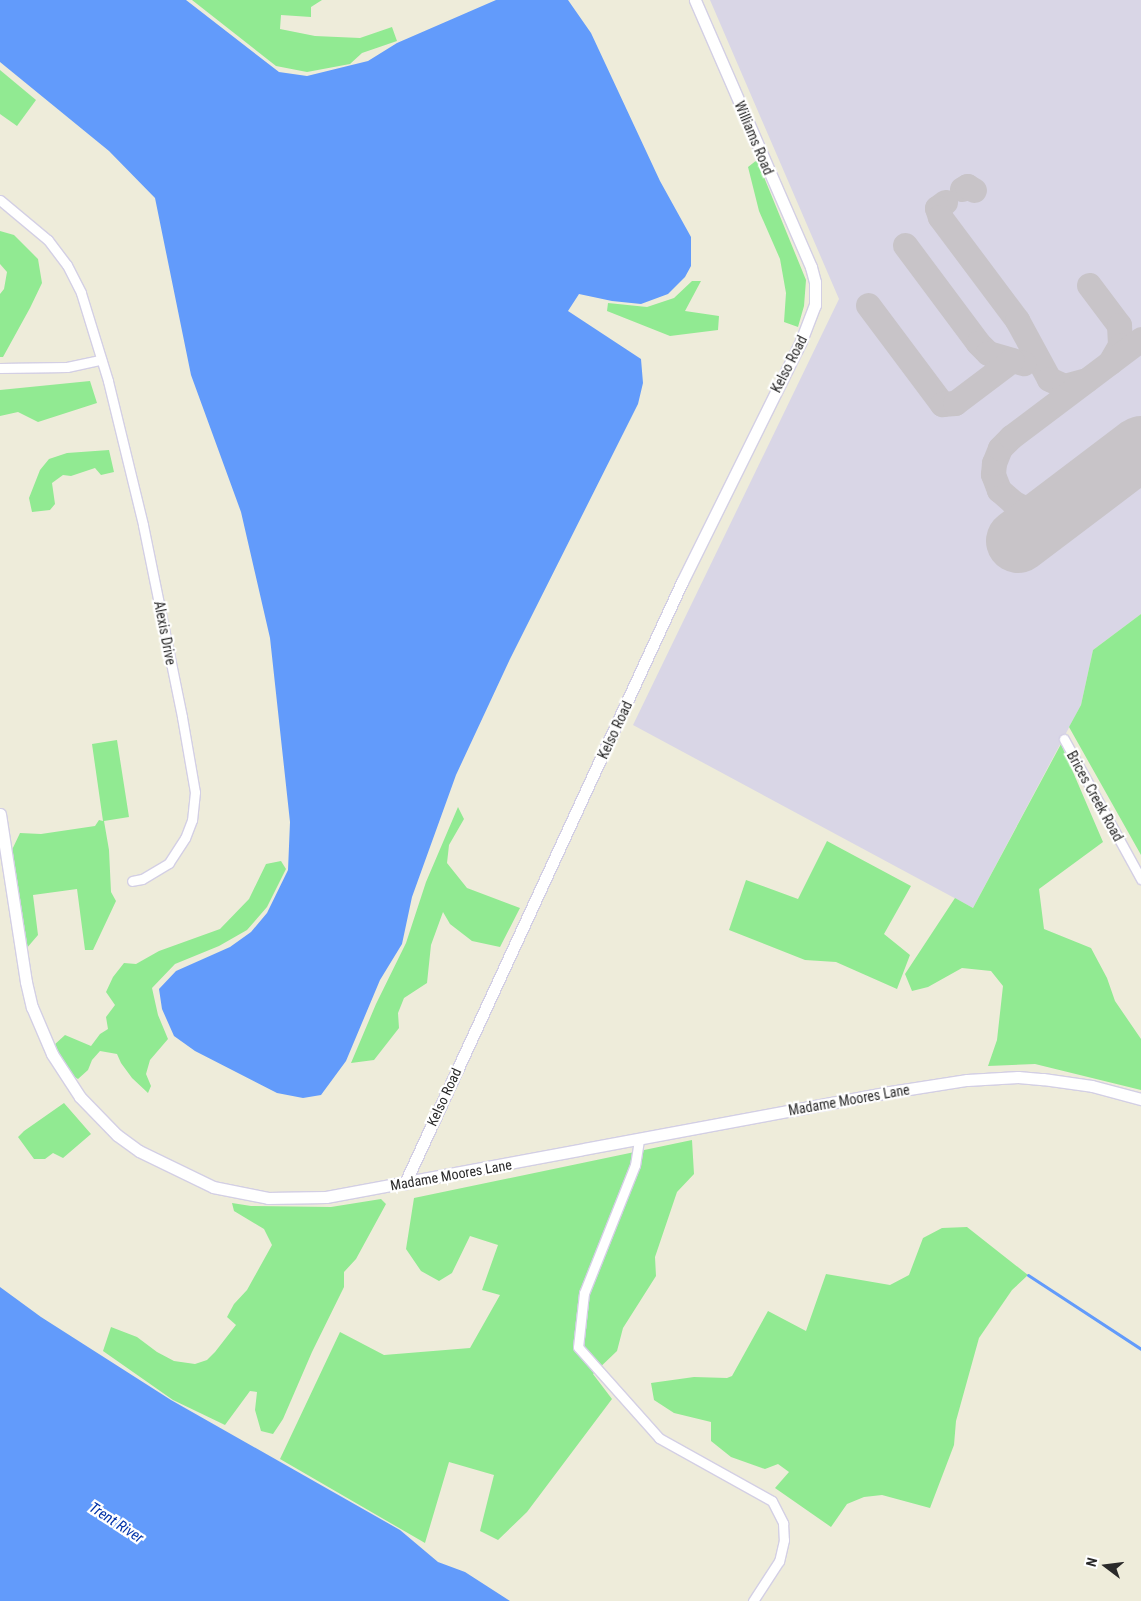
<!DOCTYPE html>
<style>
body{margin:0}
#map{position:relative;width:1141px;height:1601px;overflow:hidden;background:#eeecda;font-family:"Roboto Condensed",sans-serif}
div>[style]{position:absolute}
.airport>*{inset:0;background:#d9d6e6}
.green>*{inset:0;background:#91ea92}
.water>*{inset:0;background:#629bfb}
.stream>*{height:3px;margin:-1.5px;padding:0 1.5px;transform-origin:1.5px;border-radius:1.5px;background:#629bfb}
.taxiway>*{height:25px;margin:-12.5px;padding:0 12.5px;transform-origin:12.5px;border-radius:12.5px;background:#c8c4c8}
.runway>*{height:64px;margin:-32px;padding:0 32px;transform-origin:32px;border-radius:32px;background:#c8c4c8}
.roads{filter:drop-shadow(1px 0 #d3cfe4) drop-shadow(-1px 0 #d3cfe4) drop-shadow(0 1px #d3cfe4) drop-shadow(0 -1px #d3cfe4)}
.minor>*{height:9px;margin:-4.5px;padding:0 4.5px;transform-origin:4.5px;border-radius:4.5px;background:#fff}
.tertiary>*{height:11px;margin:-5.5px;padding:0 5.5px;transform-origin:5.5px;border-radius:5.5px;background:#fff}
span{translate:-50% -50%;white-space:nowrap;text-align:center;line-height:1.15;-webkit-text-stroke:4.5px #fff;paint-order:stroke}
.street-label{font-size:14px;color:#2a2a2a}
.water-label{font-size:15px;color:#0032a8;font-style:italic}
.north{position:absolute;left:1081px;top:1541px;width:50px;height:50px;-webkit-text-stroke:4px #fff;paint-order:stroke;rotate:285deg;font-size:14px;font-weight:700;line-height:20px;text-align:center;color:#2a2a2a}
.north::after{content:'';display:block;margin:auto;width:18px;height:22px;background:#2a2a2a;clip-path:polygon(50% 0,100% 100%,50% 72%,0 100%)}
</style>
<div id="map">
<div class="airport">
<i style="clip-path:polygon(710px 0,1141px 0,1141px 614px,1093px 650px,1081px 705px,973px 908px,633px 725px,839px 299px)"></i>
</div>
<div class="green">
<i style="clip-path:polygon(192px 0,322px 0,311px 7px,311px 17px,281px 15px,280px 29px,315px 36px,360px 38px,392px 27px,397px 41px,362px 53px,350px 64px,307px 72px,276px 66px)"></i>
<i style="clip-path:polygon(0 70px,36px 100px,17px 126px,0 114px)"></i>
<i style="clip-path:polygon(757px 160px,806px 280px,804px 306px,798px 327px,784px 322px,786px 293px,780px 259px,759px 211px,748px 167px)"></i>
<i style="clip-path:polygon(0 231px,14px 235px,38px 259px,42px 283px,30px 308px,3px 357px,0 357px,0 294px,4px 289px,7px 272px,0 264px)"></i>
<i style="clip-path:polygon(692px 281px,701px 281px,685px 311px,719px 316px,718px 330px,670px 336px,607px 311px,608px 303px,647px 307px,674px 298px)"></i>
<i style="clip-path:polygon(90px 381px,97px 403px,38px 422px,18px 412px,0 416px,0 390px)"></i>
<i style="clip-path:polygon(109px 450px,114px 472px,101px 475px,95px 468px,71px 476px,63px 475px,52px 483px,55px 504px,50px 510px,32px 512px,29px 498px,40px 470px,49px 459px,67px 453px)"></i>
<i style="clip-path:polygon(1141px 614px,1141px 855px,1069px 727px,1081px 705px,1093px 650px)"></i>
<i style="clip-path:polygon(117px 740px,129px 817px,104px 821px,109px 850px,111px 892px,116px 901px,93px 950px,85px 950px,77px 889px,33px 895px,38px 935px,26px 949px,10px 854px,20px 833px,41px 834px,95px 826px,99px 820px,103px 821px,92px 744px)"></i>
<i style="clip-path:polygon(1061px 744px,1103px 842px,1039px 889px,1044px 929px,1091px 948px,1107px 978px,1115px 1001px,1141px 1039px,1141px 1090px,1035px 1064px,988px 1066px,997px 1040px,1003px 986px,991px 971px,962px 968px,928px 987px,912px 991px,905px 974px,955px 898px,973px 908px)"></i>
<i style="clip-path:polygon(458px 807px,464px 819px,449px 845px,447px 863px,467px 888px,520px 908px,500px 947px,472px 941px,450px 924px,443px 912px,431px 945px,427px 983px,404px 998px,398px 1013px,399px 1028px,374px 1060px,351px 1063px,376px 1004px,406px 943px,426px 882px)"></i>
<i style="clip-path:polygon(827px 841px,911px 886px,884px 934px,910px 955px,897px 989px,836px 962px,805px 960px,729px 930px,746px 880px,798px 899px)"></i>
<i style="clip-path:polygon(281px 861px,286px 869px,267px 907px,247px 930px,219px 946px,175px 964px,152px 988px,158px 1015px,168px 1039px,150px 1060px,146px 1074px,151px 1086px,148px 1093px,132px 1078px,121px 1063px,117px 1054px,100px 1051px,92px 1060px,88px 1070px,78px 1079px,70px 1074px,53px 1046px,65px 1035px,91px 1046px,100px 1034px,108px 1029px,106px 1017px,115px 1005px,106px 992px,113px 977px,124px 963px,136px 964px,159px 951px,220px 929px,249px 899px,266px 864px)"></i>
<i style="clip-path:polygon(64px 1103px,91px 1134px,63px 1158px,53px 1153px,45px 1159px,34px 1159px,18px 1137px,24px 1131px)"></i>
<i style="clip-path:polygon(692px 1140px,694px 1174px,677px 1192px,655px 1257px,656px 1276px,623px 1328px,617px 1351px,593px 1374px,612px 1399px,527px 1512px,498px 1540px,480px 1531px,494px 1475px,449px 1462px,425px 1543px,280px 1459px,340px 1332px,384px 1355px,470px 1348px,500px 1295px,482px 1290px,498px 1245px,470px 1236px,452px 1273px,439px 1281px,421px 1271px,406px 1249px,414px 1198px)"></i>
<i style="clip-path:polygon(381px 1199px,386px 1204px,356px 1259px,344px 1272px,344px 1287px,312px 1352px,283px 1419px,273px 1434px,261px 1431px,255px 1410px,257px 1392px,250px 1391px,225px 1425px,173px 1400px,103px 1351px,111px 1327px,137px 1337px,157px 1352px,174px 1361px,195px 1364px,207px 1360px,215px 1352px,236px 1325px,227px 1317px,234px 1304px,247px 1290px,272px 1245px,264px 1229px,234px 1211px,232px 1203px,251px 1206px,331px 1207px)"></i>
<i style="clip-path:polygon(967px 1227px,1028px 1275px,1012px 1290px,979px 1338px,956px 1421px,954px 1445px,930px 1508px,882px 1495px,864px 1497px,847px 1504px,831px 1527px,775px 1488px,789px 1472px,778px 1464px,765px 1469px,731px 1457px,711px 1441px,711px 1422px,674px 1413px,654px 1400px,651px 1383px,694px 1377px,727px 1378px,732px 1376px,768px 1311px,806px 1331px,826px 1274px,890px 1285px,909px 1275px,923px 1238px,942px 1228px)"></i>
</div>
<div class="water">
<i style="clip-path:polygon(0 0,186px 0,279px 72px,307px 76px,368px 61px,397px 43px,496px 0,568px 0,591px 33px,660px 181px,691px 237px,691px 266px,685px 277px,668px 294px,641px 304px,612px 301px,579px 294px,568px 311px,641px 359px,643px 383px,638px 404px,510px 659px,456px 775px,412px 897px,402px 944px,380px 980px,346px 1061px,321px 1095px,303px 1098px,277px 1093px,195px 1051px,174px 1036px,162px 1009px,159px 989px,176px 971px,230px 947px,251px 932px,267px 913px,288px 870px,290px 822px,270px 638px,241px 512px,191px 375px,155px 198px,109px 151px,0 62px)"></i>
<i style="clip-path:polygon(0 1287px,41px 1317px,171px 1400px,400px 1530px,438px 1562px,465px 1572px,510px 1601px,0 1601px)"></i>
</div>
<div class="stream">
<i style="left:1028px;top:1275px;width:135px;rotate:33.2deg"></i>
</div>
<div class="taxiway">
<i style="left:962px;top:189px;width:6px;rotate:-31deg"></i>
<i style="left:967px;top:186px;width:8px;rotate:30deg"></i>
<i style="left:945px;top:202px;width:10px;rotate:143deg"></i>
<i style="left:937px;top:208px;width:9px;rotate:72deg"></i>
<i style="left:940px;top:217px;width:129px;rotate:53.2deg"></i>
<i style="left:1017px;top:320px;width:67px;rotate:61.5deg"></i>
<i style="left:1049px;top:379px;width:17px;rotate:25deg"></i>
<i style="left:1064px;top:386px;width:23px;rotate:-15deg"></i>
<i style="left:905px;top:245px;width:122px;rotate:53.3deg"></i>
<i style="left:978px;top:343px;width:14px;rotate:45deg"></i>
<i style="left:988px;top:353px;width:37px;rotate:16deg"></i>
<i style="left:1089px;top:285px;width:50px;rotate:53.1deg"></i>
<i style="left:1119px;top:325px;width:20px;rotate:87deg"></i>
<i style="left:1120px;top:345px;width:20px;rotate:120deg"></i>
<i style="left:868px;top:305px;width:124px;rotate:53.2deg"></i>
<i style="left:942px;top:404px;width:13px;rotate:-4deg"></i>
<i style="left:955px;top:403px;width:71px;rotate:-37deg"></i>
<i style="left:1048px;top:519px;width:38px;rotate:-155deg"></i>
<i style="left:1014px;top:503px;width:20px;rotate:-139deg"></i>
<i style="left:999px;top:490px;width:17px;rotate:-111deg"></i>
<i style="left:993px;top:474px;width:11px;rotate:-85deg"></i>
<i style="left:994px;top:463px;width:16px;rotate:-68deg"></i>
<i style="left:1000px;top:448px;width:16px;rotate:-45deg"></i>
<i style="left:1011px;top:437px;width:163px;rotate:-37deg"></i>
</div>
<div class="runway">
<i style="left:1018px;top:541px;width:154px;rotate:-37.1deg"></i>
</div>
<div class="roads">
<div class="minor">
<i style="left:0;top:200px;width:62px;rotate:39.8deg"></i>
<i style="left:48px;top:240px;width:31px;rotate:53deg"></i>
<i style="left:67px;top:265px;width:31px;rotate:63deg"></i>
<i style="left:81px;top:293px;width:92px;rotate:72.9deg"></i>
<i style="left:108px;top:381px;width:148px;rotate:76.3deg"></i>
<i style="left:143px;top:525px;width:196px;rotate:78.5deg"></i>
<i style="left:182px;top:717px;width:76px;rotate:80.2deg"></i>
<i style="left:195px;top:792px;width:28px;rotate:96deg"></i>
<i style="left:192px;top:820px;width:19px;rotate:111deg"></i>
<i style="left:185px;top:838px;width:30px;rotate:123deg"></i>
<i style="left:169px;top:863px;width:31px;rotate:149deg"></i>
<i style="left:142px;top:879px;width:10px;rotate:169deg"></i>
<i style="left:0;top:368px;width:67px;rotate:-0.9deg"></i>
<i style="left:67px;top:367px;width:35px;rotate:-12deg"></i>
<i style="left:1064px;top:739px;width:160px;rotate:61.2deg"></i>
<i style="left:639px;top:1140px;width:25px;rotate:99deg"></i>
<i style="left:635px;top:1165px;width:138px;rotate:111.7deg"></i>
<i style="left:584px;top:1293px;width:54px;rotate:96.3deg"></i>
<i style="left:578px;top:1347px;width:122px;rotate:48.3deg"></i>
<i style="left:659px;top:1438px;width:129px;rotate:29.1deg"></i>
<i style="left:772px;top:1501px;width:25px;rotate:63deg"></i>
<i style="left:783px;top:1523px;width:17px;rotate:87deg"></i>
<i style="left:784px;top:1540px;width:22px;rotate:103deg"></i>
<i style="left:779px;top:1561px;width:48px;rotate:123deg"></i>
</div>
<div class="tertiary">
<i style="left:0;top:814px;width:170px;rotate:81.2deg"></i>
<i style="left:26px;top:982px;width:26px;rotate:77deg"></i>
<i style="left:32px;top:1007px;width:51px;rotate:66.9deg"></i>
<i style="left:52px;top:1054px;width:51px;rotate:56.9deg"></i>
<i style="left:80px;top:1097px;width:53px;rotate:45.8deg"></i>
<i style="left:117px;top:1135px;width:27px;rotate:36deg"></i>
<i style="left:139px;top:1151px;width:82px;rotate:25.9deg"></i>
<i style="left:213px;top:1187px;width:56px;rotate:11.3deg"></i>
<i style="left:268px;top:1198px;width:58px;rotate:-1deg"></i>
<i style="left:326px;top:1197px;width:574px;rotate:-10.55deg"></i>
<i style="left:890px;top:1092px;width:78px;rotate:-8.9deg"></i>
<i style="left:967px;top:1080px;width:51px;rotate:-3.4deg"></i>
<i style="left:1018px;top:1077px;width:25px;rotate:5deg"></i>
<i style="left:1043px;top:1079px;width:49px;rotate:8.1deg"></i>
<i style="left:1092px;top:1086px;width:51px;rotate:14.9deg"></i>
<i style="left:405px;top:1183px;width:662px;rotate:-65.26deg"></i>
<i style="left:682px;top:582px;width:269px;rotate:-63.7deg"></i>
<i style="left:801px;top:341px;width:39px;rotate:-69deg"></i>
<i style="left:815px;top:305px;width:23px;rotate:-90deg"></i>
<i style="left:815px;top:282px;width:16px;rotate:-105deg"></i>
<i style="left:811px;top:267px;width:291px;rotate:-113.5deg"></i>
</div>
</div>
<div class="street-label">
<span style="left:754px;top:138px;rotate:67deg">Williams Road</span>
<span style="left:789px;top:364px;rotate:-63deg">Kelso Road</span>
<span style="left:165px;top:633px;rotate:79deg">Alexis Drive</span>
<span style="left:615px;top:730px;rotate:-65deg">Kelso Road</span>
<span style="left:1095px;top:796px;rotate:61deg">Brices Creek Road</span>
<span style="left:444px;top:1097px;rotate:-65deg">Kelso Road</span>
<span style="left:849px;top:1100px;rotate:-10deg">Madame Moores Lane</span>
<span style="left:451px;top:1175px;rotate:-10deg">Madame Moores Lane</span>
</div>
<div class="water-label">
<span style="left:116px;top:1523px;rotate:33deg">Trent River</span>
</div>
<div class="north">N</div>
</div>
